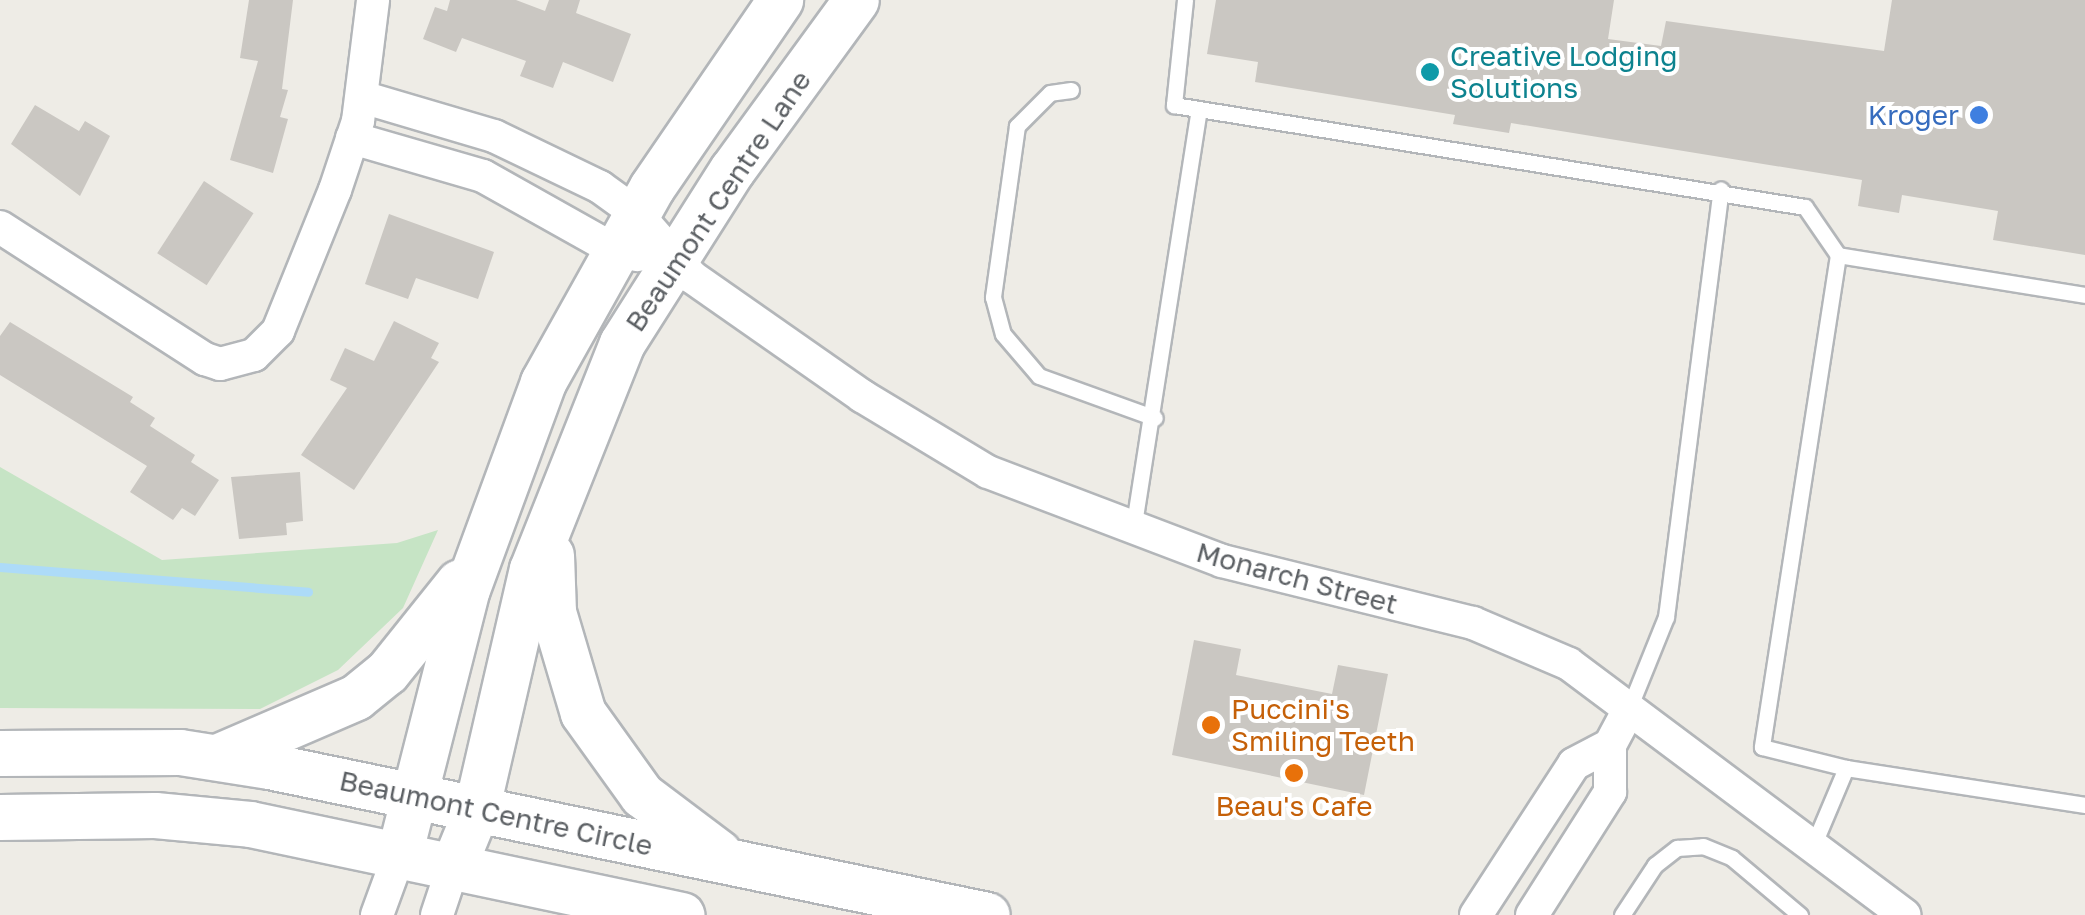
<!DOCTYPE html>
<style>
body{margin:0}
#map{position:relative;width:2085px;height:915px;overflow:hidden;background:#eeece6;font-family:"Golos Text",sans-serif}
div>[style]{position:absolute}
.green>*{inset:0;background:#c6e4c5}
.stream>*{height:9px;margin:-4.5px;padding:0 4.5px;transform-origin:4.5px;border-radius:4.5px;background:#addbf8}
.building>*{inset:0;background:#cac7c2;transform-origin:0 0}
.roads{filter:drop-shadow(2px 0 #b3b6b9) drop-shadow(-2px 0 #b3b6b9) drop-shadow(0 2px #b3b6b9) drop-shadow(0 -2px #b3b6b9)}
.lane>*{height:15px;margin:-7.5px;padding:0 7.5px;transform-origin:7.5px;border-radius:7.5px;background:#fff}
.street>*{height:32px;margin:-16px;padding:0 16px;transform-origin:16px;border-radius:16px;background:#fff}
.secondary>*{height:45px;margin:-22.5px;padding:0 22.5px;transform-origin:22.5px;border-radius:22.5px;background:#fff}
.dots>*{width:28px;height:28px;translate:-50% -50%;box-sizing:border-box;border:5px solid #fff;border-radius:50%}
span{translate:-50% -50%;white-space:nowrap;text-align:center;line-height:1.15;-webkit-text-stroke:8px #fff;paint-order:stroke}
.culture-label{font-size:28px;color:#0d838f}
.left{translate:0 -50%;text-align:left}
.shop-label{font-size:28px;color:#366cbe}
.right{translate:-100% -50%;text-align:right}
.street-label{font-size:28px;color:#5d6165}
.food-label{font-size:28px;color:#c56008}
</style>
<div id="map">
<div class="green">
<i style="clip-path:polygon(0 467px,162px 560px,397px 543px,438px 530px,403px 608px,338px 670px,260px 709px,0 708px)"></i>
</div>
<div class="stream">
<i style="left:0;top:567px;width:309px;rotate:4.6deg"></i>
</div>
<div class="building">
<i style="clip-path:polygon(249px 0,293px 0,282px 89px,288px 90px,280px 117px,288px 119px,273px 173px,230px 160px,258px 61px,240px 58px)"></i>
<i style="clip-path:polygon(450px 0,516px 0,545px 11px,549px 0,580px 0,576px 13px,631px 34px,613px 82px,563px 62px,553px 88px,520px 76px,526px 61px,462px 38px,456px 52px,423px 39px,435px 7px,447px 11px)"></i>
<i style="clip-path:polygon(1216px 0,1614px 0,1608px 39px,1661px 46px,1666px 21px,1884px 51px,1892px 0,2085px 0,2085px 255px,1993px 240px,1998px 211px,1902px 195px,1899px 213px,1858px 206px,1862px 180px,1511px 123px,1509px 133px,1453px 124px,1455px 115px,1255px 82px,1258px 62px,1207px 54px)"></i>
<i style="clip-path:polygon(35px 105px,79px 131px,85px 121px,110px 136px,80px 196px,11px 144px)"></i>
<i style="left:204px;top:181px;width:59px;height:86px;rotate:33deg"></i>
<i style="clip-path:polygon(389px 214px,494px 252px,478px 299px,416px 278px,408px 299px,365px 284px)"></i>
<i style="clip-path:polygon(394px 321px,439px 343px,431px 358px,439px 362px,354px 490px,301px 455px,347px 388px,330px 380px,345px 348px,374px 361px)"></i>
<i style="clip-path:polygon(10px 322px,133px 397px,130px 402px,155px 418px,150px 426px,195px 455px,191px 462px,219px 480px,195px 516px,182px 508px,173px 520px,130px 492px,147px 466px,0 375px,0 336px)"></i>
<i style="clip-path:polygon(300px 472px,303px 521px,286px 523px,287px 535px,239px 539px,231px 477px)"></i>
<i style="clip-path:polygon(1194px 640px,1241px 649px,1236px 675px,1332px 694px,1338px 665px,1388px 674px,1364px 795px,1172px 755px)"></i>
</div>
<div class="roads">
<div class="lane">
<i style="left:1185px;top:0;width:106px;rotate:96deg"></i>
<i style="left:1174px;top:105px;width:639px;rotate:9.18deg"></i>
<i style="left:1805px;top:207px;width:58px;rotate:55.5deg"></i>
<i style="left:1838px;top:255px;width:250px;rotate:9.2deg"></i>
<i style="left:1071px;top:90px;width:21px;rotate:172deg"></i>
<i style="left:1050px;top:93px;width:47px;rotate:135deg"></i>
<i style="left:1017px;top:126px;width:173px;rotate:98deg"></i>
<i style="left:993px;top:297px;width:38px;rotate:75deg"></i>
<i style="left:1003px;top:334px;width:55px;rotate:49.4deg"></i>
<i style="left:1039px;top:376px;width:123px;rotate:19.9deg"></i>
<i style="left:1838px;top:255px;width:498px;rotate:98.8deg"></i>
<i style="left:1762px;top:747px;width:87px;rotate:14deg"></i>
<i style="left:1846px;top:768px;width:242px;rotate:8.8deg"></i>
<i style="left:1133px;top:530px;width:426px;rotate:-81.1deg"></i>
<i style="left:1628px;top:711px;width:101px;rotate:-68deg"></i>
<i style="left:1666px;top:617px;width:431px;rotate:-82.7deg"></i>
<i style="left:1813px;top:846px;width:85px;rotate:-67.1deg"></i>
<i style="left:1622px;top:915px;width:60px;rotate:-56.6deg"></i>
<i style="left:1655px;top:865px;width:28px;rotate:-38deg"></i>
<i style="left:1677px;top:848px;width:26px;rotate:-4deg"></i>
<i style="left:1703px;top:846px;width:31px;rotate:22deg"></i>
<i style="left:1732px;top:858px;width:89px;rotate:40deg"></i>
</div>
<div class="street">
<i style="left:362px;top:97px;width:138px;rotate:16.5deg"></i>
<i style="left:494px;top:136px;width:118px;rotate:25.7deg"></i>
<i style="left:600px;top:187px;width:44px;rotate:35.8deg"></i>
<i style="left:636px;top:213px;width:85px;rotate:48.8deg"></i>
<i style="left:692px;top:277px;width:208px;rotate:35deg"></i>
<i style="left:862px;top:396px;width:147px;rotate:31.1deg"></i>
<i style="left:988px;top:472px;width:250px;rotate:20.8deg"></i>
<i style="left:1222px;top:561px;width:259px;rotate:13.9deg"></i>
<i style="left:1473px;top:623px;width:104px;rotate:23.1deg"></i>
<i style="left:1569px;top:664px;width:419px;rotate:36.8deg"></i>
<i style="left:352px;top:138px;width:136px;rotate:16.2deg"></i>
<i style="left:483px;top:176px;width:151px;rotate:29.3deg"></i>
<i style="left:615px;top:250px;width:23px;rotate:13deg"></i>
<i style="left:0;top:227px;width:244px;rotate:32.8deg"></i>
<i style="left:205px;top:359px;width:16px;rotate:18deg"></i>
<i style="left:220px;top:364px;width:35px;rotate:-15deg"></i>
<i style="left:254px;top:355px;width:34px;rotate:-45deg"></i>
<i style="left:278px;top:331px;width:152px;rotate:-68deg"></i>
<i style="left:335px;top:190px;width:73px;rotate:-71.6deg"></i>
<i style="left:358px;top:121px;width:122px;rotate:-82.9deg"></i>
<i style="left:377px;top:915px;width:64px;rotate:-69.9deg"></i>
<i style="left:437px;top:915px;width:51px;rotate:-71.6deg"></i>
<i style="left:1476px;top:915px;width:180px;rotate:-57deg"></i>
<i style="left:1574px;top:764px;width:41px;rotate:-27.8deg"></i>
<i style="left:1532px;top:915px;width:146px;rotate:-57.6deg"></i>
<i style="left:1610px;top:792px;width:47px;rotate:-90deg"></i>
<i style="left:1610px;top:745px;width:38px;rotate:-62deg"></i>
</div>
<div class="secondary">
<i style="left:551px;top:555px;width:57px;rotate:88deg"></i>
<i style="left:553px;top:612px;width:105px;rotate:73.5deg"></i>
<i style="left:583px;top:713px;width:101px;rotate:54.3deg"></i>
<i style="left:642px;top:795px;width:96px;rotate:37deg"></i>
<i style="left:0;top:753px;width:180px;rotate:-0.3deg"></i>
<i style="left:180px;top:752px;width:90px;rotate:8.9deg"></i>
<i style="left:269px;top:766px;width:733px;rotate:11.72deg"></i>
<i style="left:217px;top:757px;width:151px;rotate:-23.3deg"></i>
<i style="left:356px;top:697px;width:40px;rotate:-39deg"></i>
<i style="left:387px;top:672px;width:115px;rotate:-51.3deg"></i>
<i style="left:0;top:817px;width:155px;rotate:-0.7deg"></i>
<i style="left:155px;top:815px;width:95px;rotate:5.4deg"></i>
<i style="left:250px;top:824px;width:441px;rotate:11.9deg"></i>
<i style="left:399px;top:855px;width:275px;rotate:-75.7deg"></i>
<i style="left:467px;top:589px;width:221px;rotate:-69.8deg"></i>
<i style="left:543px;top:382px;width:223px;rotate:-60.8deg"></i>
<i style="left:652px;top:187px;width:227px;rotate:-55.6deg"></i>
<i style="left:453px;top:867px;width:61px;rotate:-67.7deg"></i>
<i style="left:476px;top:811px;width:248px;rotate:-77deg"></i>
<i style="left:532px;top:569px;width:243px;rotate:-68.3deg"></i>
<i style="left:622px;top:343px;width:205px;rotate:-57.6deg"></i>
<i style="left:732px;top:170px;width:210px;rotate:-53.9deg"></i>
</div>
</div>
<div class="dots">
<i style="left:1430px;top:72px;background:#0f9aa8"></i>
<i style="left:1979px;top:115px;background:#3f7fe0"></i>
<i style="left:1211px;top:725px;background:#e8710a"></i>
<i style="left:1294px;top:773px;background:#e8710a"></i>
</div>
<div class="culture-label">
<span class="left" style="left:1450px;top:72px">Creative Lodging<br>Solutions</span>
</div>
<div class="shop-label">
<span class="right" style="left:1959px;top:115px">Kroger</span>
</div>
<div class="street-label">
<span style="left:718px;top:201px;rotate:-56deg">Beaumont Centre Lane</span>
<span style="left:1297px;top:578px;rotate:15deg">Monarch Street</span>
<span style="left:496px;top:813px;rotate:12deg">Beaumont Centre Circle</span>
</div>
<div class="food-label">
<span class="left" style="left:1231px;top:725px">Puccini's<br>Smiling Teeth</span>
<span style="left:1294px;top:806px">Beau's Cafe</span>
</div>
</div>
